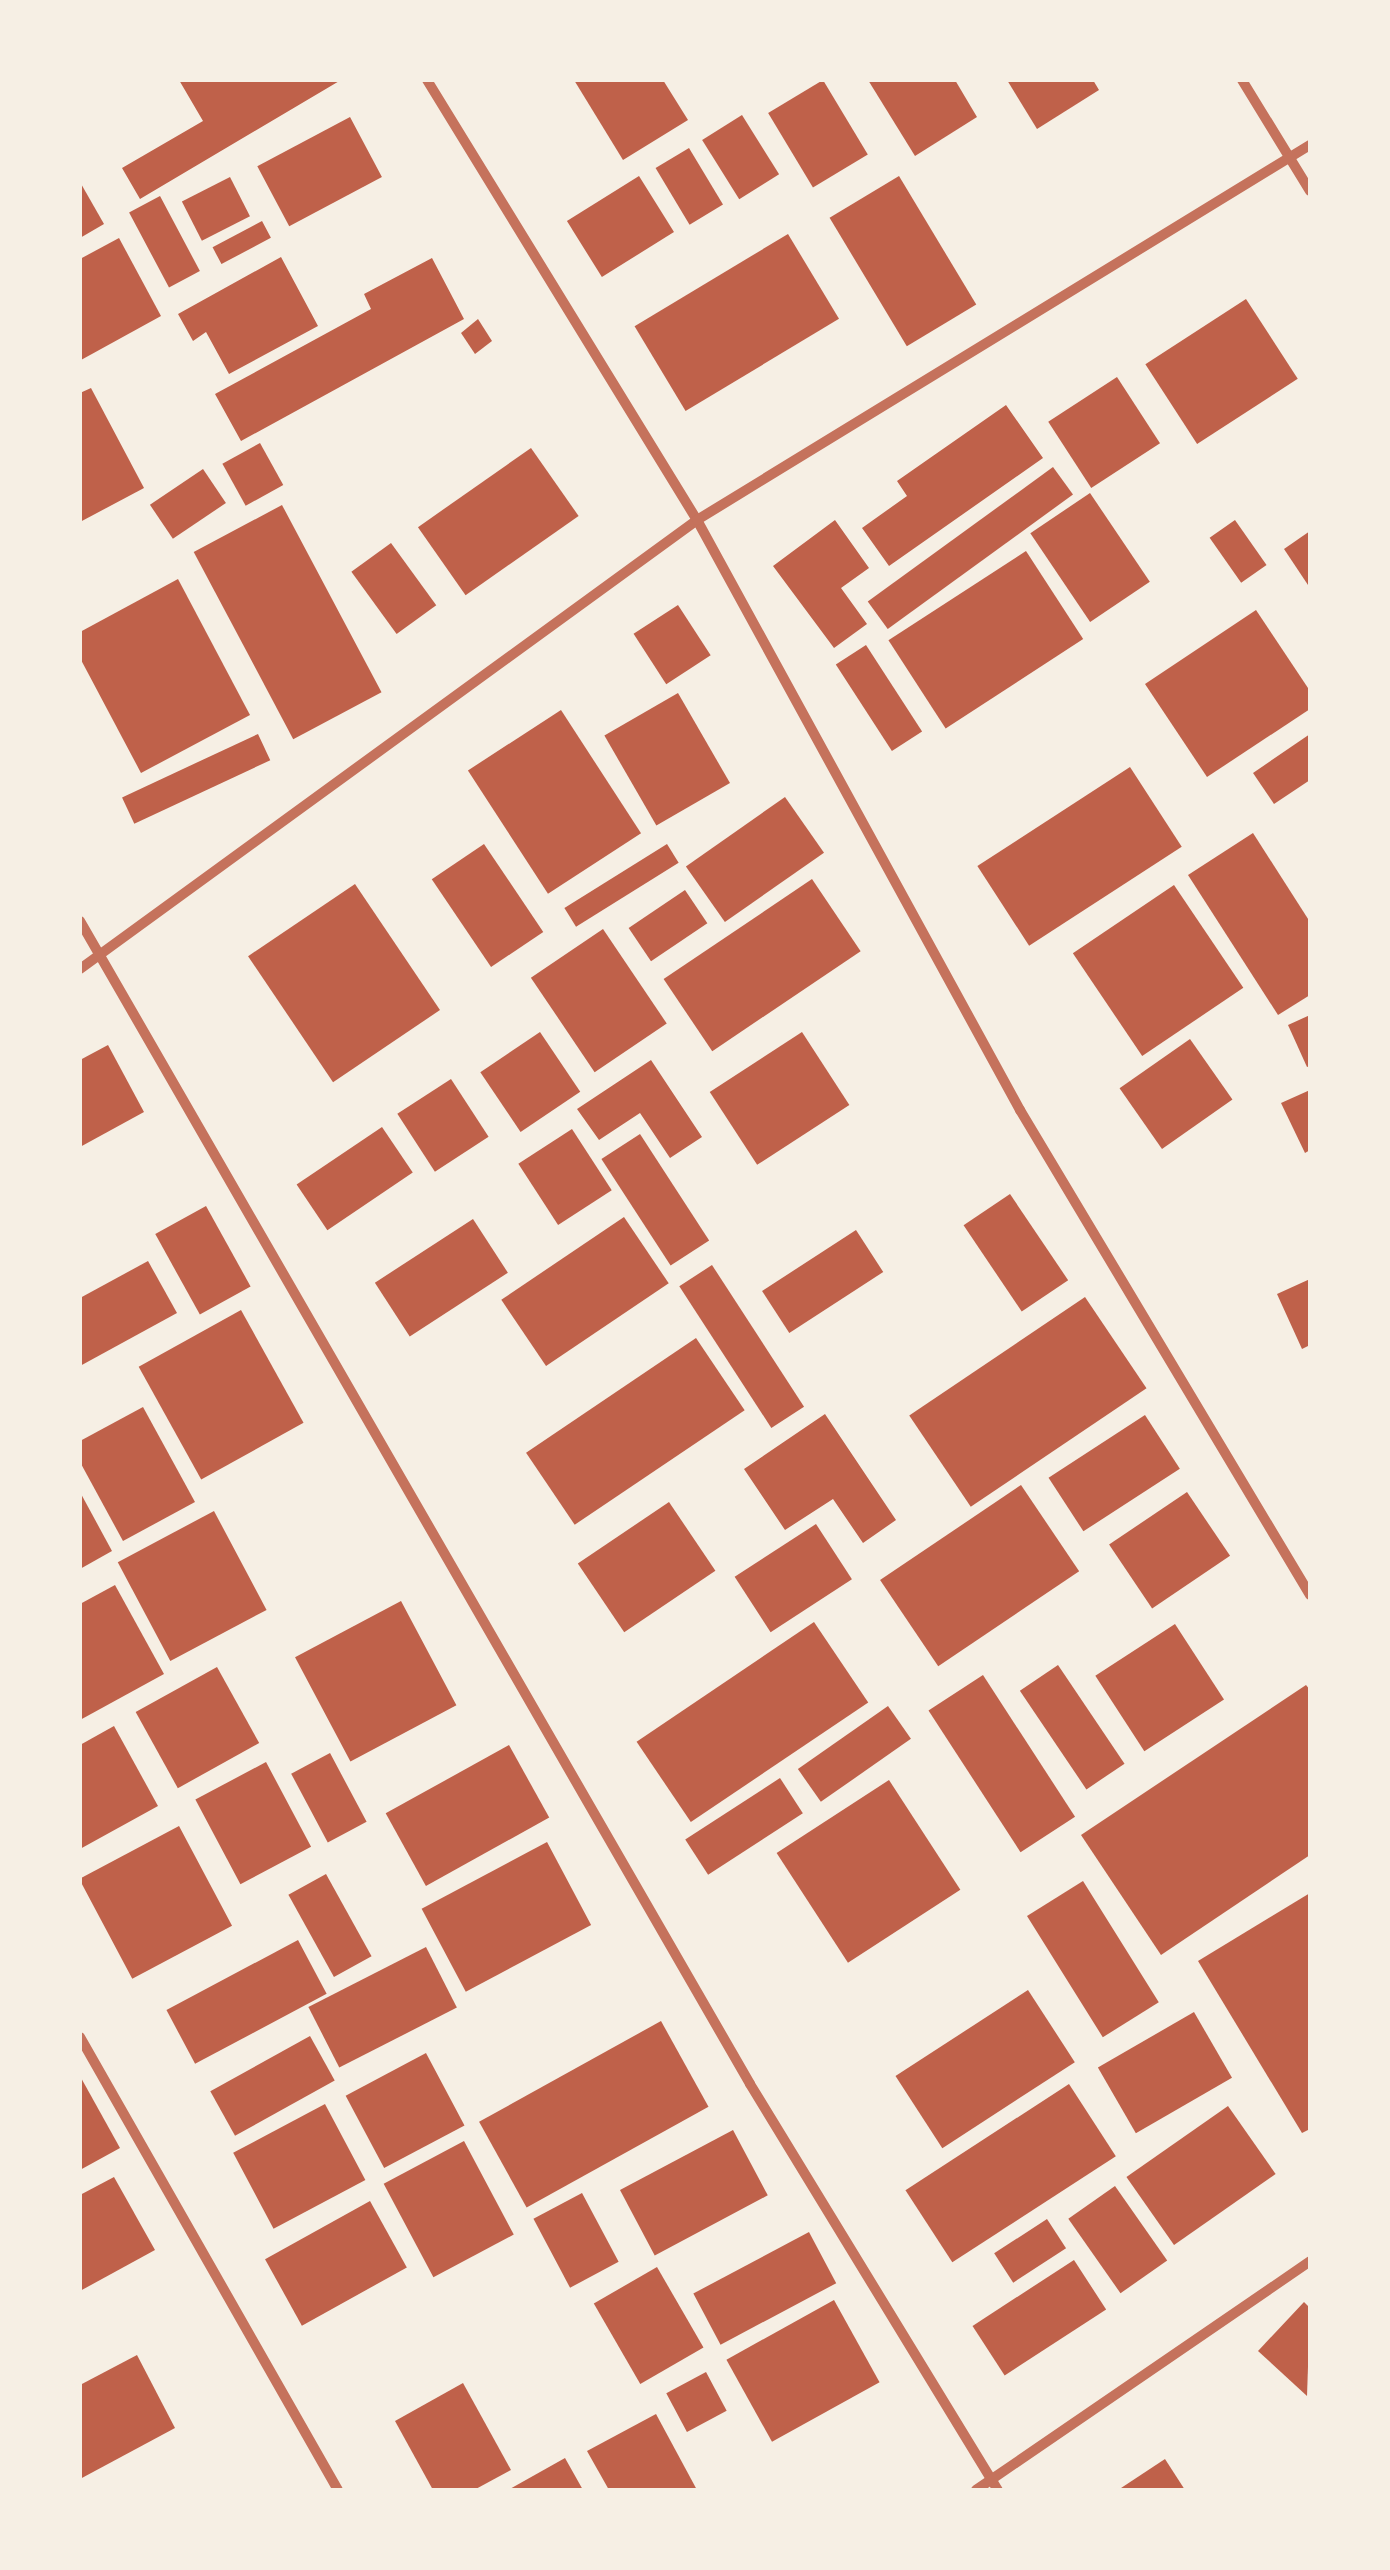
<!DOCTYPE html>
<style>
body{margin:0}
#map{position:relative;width:1390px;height:2570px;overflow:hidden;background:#f6efe4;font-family:Lato,sans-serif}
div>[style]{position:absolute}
.building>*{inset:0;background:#bf614a;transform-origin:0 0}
.minor>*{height:10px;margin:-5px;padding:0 5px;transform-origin:5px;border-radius:5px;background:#c5725c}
span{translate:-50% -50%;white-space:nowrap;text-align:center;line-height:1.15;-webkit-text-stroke:10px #f6efe4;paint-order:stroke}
.frame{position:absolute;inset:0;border:82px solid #f6efe4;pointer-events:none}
</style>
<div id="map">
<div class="building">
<i style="clip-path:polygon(179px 80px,341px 80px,140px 199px,122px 168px,203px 121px)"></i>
<i style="clip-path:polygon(574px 80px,663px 80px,688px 120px,623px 160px)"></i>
<i style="left:823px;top:80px;width:87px;height:64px;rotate:59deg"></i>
<i style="clip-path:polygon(868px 80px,955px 80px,977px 117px,915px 156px)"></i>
<i style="clip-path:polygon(1007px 80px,1093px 80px,1099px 90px,1037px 129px)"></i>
<i style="left:742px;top:115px;width:70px;height:47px;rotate:58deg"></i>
<i style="left:350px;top:117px;width:68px;height:105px;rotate:62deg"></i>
<i style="left:689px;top:148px;width:66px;height:39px;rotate:59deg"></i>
<i style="left:639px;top:176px;width:66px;height:85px;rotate:58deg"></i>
<i style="left:899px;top:176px;width:150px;height:81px;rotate:59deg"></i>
<i style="left:230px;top:177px;width:44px;height:54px;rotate:63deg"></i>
<i style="clip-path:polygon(80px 182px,104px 224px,80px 238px)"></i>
<i style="left:160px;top:196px;width:85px;height:35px;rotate:62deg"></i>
<i style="left:262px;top:221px;width:19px;height:56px;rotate:62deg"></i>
<i style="left:788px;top:234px;width:99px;height:179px;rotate:59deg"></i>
<i style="clip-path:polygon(119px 238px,161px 316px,81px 360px,80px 259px)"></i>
<i style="clip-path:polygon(281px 257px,318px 326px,229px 374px,206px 332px,193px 341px,178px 314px)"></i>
<i style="clip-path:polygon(432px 258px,464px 319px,241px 441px,215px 394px,371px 309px,364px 294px)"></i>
<i style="left:1246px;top:299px;width:95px;height:120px;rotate:57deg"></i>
<i style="clip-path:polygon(478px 319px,492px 341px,475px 354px,461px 333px)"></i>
<i style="left:1117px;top:377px;width:79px;height:82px;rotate:57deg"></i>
<i style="clip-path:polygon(91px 388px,144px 488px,80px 522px,80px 393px)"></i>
<i style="clip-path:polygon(1006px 405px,1043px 458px,889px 566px,862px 528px,907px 496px,897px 481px)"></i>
<i style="left:260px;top:443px;width:48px;height:43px;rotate:61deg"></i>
<i style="left:531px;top:448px;width:83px;height:138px;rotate:55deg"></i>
<i style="left:1053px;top:467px;width:34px;height:229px;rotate:54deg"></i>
<i style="left:203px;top:469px;width:41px;height:64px;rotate:56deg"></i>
<i style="left:1090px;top:493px;width:107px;height:72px;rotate:56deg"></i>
<i style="left:282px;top:505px;width:212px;height:100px;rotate:62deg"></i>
<i style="clip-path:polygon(835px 520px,869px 568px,841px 588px,867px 624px,834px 648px,773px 566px)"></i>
<i style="left:1235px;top:520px;width:55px;height:31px;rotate:55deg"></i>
<i style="clip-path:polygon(1310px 531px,1310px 588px,1284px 549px)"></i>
<i style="left:391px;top:543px;width:77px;height:49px;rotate:54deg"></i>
<i style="left:1026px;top:551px;width:105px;height:164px;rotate:57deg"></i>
<i style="clip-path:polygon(178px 579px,250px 715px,141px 773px,80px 658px,80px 632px)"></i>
<i style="left:678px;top:605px;width:60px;height:53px;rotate:57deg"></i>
<i style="clip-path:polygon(1256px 610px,1310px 691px,1310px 709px,1207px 777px,1145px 684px)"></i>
<i style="left:866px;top:645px;width:103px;height:36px;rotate:57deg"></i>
<i style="left:678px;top:693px;width:104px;height:85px;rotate:60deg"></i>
<i style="left:561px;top:710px;width:147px;height:111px;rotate:57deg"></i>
<i style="left:258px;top:734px;width:29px;height:150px;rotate:65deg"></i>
<i style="clip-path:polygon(1310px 734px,1310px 780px,1274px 804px,1253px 773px)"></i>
<i style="left:1130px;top:767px;width:95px;height:182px;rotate:57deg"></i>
<i style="left:785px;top:797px;width:68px;height:121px;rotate:55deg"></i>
<i style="clip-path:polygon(1253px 833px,1310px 922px,1310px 995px,1278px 1015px,1188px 875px)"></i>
<i style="left:484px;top:844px;width:106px;height:63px;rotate:56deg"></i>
<i style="left:667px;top:844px;width:22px;height:121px;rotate:58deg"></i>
<i style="left:812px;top:879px;width:87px;height:179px;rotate:56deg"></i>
<i style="left:355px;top:884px;width:152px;height:129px;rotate:56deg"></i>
<i style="left:1174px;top:885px;width:124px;height:122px;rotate:56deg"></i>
<i style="left:685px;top:890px;width:40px;height:68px;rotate:56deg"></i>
<i style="left:603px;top:929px;width:114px;height:87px;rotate:56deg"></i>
<i style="clip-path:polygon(1310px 1015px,1310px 1066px,1307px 1067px,1288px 1025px)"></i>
<i style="left:540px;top:1032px;width:72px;height:72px;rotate:56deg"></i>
<i style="left:802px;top:1032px;width:87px;height:110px;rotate:57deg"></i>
<i style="left:1190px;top:1039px;width:74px;height:86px;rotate:55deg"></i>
<i style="clip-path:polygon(108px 1045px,144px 1112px,80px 1147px,80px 1060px)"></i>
<i style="clip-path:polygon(651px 1060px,702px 1137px,670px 1158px,640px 1113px,599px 1140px,577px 1109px)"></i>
<i style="left:451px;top:1079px;width:69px;height:64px;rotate:57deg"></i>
<i style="clip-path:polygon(1310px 1090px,1310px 1150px,1305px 1153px,1281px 1103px)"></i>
<i style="left:382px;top:1127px;width:55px;height:103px;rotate:56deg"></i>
<i style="left:572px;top:1129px;width:73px;height:64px;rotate:57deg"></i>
<i style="left:640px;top:1134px;width:127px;height:46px;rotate:57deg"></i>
<i style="left:1010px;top:1194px;width:104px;height:56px;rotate:56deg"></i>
<i style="left:206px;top:1206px;width:92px;height:58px;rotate:61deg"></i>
<i style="left:624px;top:1217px;width:80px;height:148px;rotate:56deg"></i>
<i style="left:473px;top:1219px;width:64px;height:117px;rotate:57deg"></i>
<i style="left:856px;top:1230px;width:50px;height:112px;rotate:57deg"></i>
<i style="clip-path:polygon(148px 1261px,177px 1313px,80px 1366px,80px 1298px)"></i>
<i style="left:712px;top:1265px;width:169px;height:39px;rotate:57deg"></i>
<i style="clip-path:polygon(1310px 1279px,1310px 1345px,1302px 1349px,1277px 1294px)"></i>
<i style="left:1085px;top:1297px;width:110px;height:212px;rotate:56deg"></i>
<i style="left:241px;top:1310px;width:129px;height:117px;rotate:61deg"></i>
<i style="left:696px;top:1338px;width:87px;height:205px;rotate:56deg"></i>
<i style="clip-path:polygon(143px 1407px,195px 1502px,123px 1541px,80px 1462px,80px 1441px)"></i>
<i style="clip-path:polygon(825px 1414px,896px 1520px,863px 1543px,833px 1499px,785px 1530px,744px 1469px)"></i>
<i style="left:1145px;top:1415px;width:64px;height:115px;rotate:57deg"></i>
<i style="left:1021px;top:1485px;width:104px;height:170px;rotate:56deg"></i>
<i style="clip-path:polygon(80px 1492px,112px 1551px,80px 1569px)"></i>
<i style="left:1187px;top:1492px;width:77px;height:94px;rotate:56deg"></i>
<i style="left:669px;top:1502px;width:83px;height:110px;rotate:56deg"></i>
<i style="left:214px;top:1511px;width:112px;height:109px;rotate:62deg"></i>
<i style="left:816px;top:1524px;width:66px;height:97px;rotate:57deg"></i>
<i style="clip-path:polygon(115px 1585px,164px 1674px,80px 1720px,80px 1604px)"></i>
<i style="left:401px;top:1601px;width:118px;height:120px;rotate:62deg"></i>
<i style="left:814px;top:1622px;width:97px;height:214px;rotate:56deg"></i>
<i style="left:1175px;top:1624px;width:90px;height:95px;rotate:57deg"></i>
<i style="left:1058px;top:1665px;width:119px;height:46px;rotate:56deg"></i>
<i style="left:217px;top:1667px;width:87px;height:93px;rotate:61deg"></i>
<i style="left:983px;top:1675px;width:169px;height:65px;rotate:57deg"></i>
<i style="clip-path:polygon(1306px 1685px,1310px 1690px,1310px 1855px,1161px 1955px,1081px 1835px)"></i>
<i style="left:888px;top:1706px;width:40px;height:110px;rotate:55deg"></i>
<i style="clip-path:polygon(114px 1726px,158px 1806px,80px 1849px,80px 1745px)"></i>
<i style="left:509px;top:1745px;width:83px;height:141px;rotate:61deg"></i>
<i style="left:330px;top:1753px;width:78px;height:44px;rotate:62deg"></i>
<i style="left:266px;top:1762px;width:96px;height:80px;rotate:62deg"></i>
<i style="left:780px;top:1778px;width:42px;height:113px;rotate:57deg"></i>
<i style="left:889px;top:1780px;width:131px;height:134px;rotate:57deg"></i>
<i style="left:179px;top:1826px;width:113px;height:113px;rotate:62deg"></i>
<i style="left:547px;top:1842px;width:94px;height:142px;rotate:62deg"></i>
<i style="left:326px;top:1874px;width:94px;height:43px;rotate:61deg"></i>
<i style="left:1083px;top:1881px;width:143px;height:66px;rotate:58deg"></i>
<i style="clip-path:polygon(1310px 1893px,1310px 2129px,1302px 2133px,1198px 1961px)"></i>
<i style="left:298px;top:1940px;width:61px;height:149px;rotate:62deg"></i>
<i style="left:426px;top:1947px;width:68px;height:132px;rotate:63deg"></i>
<i style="left:1028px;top:1990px;width:86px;height:158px;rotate:57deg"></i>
<i style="left:1194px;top:2012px;width:76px;height:111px;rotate:60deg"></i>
<i style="left:661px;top:2021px;width:98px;height:208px;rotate:61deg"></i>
<i style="left:310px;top:2036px;width:51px;height:114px;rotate:61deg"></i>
<i style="left:426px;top:2053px;width:82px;height:91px;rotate:62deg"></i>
<i style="clip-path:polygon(80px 2076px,120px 2148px,80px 2170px)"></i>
<i style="left:1069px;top:2084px;width:86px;height:195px;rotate:57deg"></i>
<i style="left:325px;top:2104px;width:86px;height:104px;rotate:62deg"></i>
<i style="left:1228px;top:2106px;width:83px;height:124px;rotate:55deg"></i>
<i style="left:733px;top:2130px;width:74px;height:128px;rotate:62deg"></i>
<i style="left:464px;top:2141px;width:106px;height:91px;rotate:62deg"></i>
<i style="clip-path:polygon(114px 2177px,155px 2250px,80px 2291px,80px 2195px)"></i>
<i style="left:1115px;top:2186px;width:91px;height:57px;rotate:55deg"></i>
<i style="left:582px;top:2193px;width:78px;height:55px;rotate:62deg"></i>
<i style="left:370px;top:2201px;width:76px;height:120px;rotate:61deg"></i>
<i style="left:1047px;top:2219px;width:35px;height:63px;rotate:57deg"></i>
<i style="left:809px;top:2232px;width:58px;height:131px;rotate:62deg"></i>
<i style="left:1074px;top:2260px;width:59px;height:121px;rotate:57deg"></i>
<i style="left:657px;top:2267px;width:93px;height:73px;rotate:60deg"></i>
<i style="left:834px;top:2300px;width:94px;height:123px;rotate:61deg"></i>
<i style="clip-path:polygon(1304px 2302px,1310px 2308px,1307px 2396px,1258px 2351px)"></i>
<i style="clip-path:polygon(137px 2355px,175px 2428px,80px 2479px,80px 2385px)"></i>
<i style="left:706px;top:2372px;width:44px;height:45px;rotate:62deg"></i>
<i style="clip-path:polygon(463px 2383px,511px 2470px,474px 2490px,433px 2490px,395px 2421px)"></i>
<i style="clip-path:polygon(656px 2414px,697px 2490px,609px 2490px,587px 2451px)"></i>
<i style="clip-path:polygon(565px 2458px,583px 2490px,508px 2490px)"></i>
<i style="clip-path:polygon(1165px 2459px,1185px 2490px,1118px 2490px)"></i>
</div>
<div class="minor">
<i style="left:427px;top:80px;width:516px;rotate:58.47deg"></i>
<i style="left:697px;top:520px;width:673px;rotate:61.3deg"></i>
<i style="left:1020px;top:1110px;width:565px;rotate:59.12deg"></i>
<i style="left:1242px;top:80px;width:130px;rotate:58.5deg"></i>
<i style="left:80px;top:921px;width:1342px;rotate:60.05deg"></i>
<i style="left:750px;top:2084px;width:476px;rotate:58.6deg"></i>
<i style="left:80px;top:969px;width:763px;rotate:-36.04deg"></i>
<i style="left:697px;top:520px;width:719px;rotate:-31.46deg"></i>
<i style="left:80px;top:2037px;width:521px;rotate:60.34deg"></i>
<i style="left:976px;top:2490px;width:405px;rotate:-34.4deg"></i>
</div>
<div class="frame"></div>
</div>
